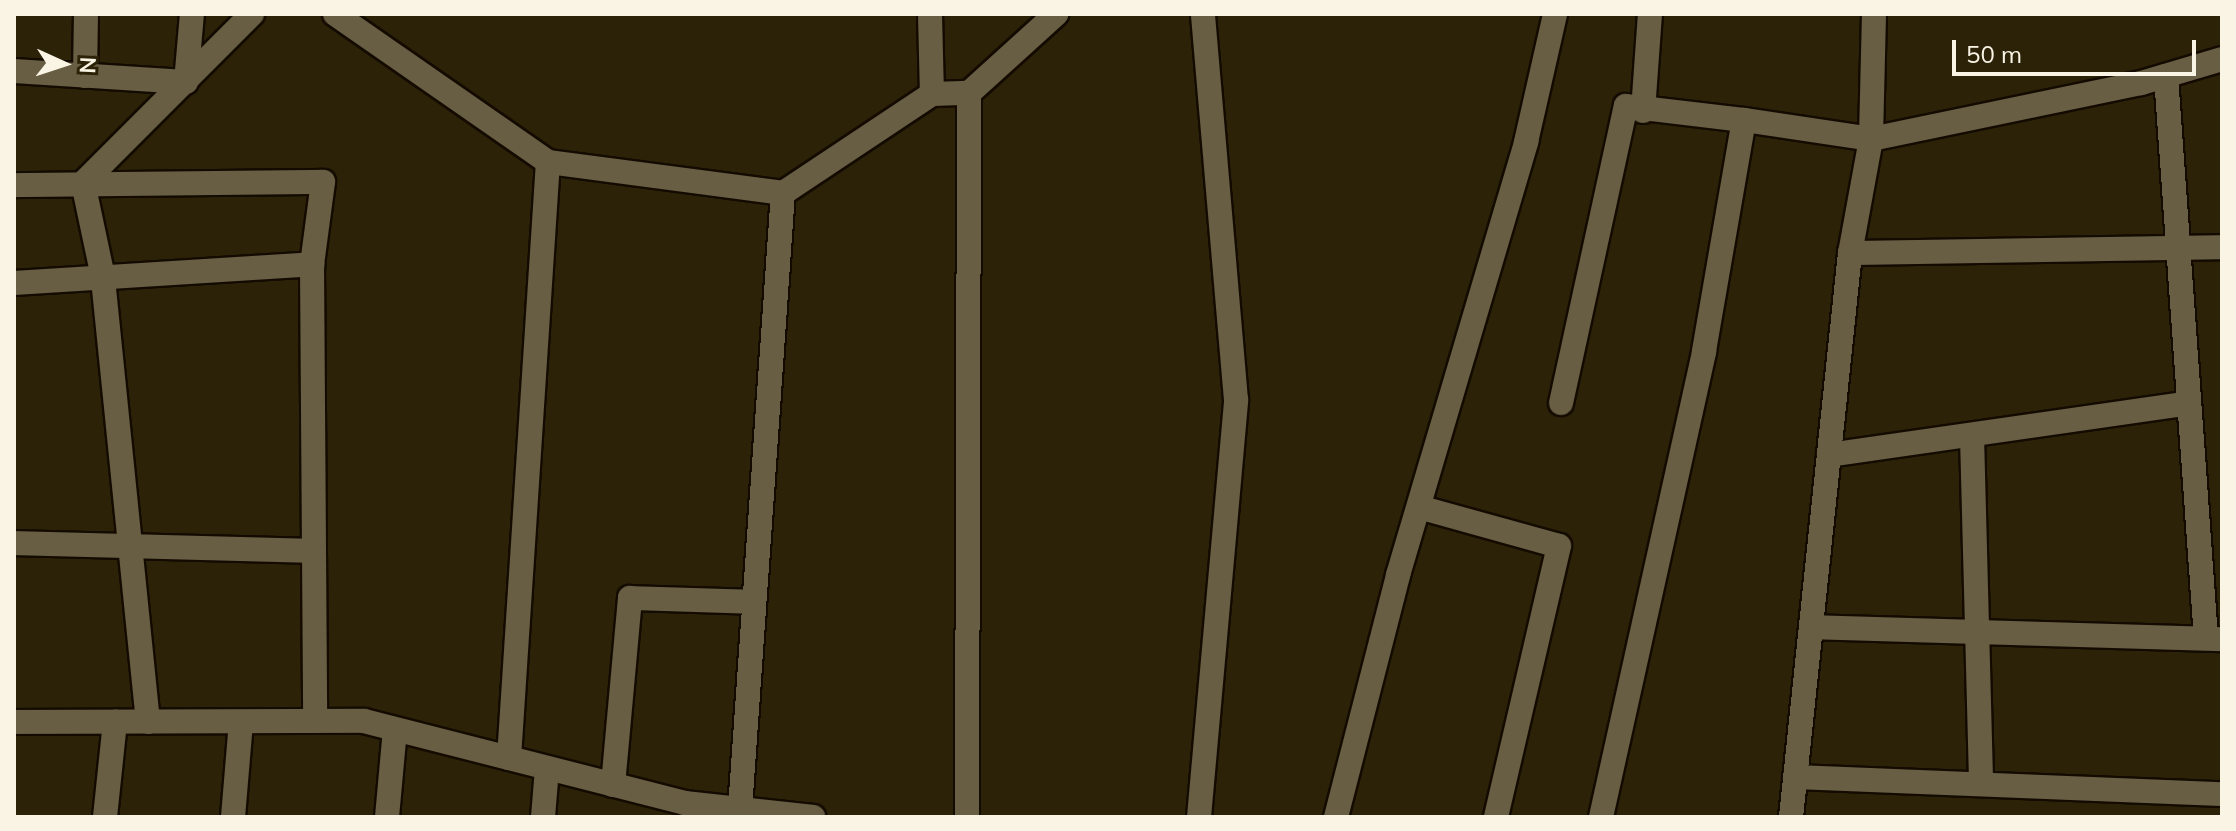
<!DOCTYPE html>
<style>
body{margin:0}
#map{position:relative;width:2236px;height:831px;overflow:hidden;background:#2b2208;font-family:Mulish,sans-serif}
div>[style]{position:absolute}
.roads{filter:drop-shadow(2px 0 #140b00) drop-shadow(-2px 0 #140b00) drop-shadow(0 2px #140b00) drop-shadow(0 -2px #140b00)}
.street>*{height:24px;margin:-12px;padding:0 12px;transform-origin:12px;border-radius:12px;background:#685e43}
span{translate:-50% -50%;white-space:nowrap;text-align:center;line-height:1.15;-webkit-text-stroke:7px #2b2208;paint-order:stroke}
.frame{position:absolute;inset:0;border:16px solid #faf4e5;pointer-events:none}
.north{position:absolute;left:24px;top:24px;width:80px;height:80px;-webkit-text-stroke:6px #2b2208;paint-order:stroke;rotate:93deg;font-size:22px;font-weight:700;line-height:32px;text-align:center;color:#faf4e5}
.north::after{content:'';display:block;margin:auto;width:28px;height:36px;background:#faf4e5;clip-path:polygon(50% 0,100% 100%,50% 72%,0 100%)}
.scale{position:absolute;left:1952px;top:40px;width:244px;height:36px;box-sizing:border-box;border:4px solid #faf4e5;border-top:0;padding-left:10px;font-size:24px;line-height:28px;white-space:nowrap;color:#faf4e5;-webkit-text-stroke:6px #2b2208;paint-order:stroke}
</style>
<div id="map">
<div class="roads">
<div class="street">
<i style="left:335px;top:14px;width:259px;rotate:34.8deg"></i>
<i style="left:930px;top:14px;width:80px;rotate:88.6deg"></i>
<i style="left:932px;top:94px;width:37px;rotate:-2deg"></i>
<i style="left:969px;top:93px;width:118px;rotate:-42.2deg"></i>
<i style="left:1874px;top:14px;width:125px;rotate:91.4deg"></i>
<i style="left:1871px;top:139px;width:276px;rotate:-11.7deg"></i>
<i style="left:2141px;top:83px;width:84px;rotate:-16.5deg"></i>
<i style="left:14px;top:71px;width:172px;rotate:3.7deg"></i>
<i style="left:186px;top:82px;width:68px;rotate:-85deg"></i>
<i style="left:85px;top:76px;width:62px;rotate:-89.1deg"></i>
<i style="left:2166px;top:76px;width:563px;rotate:85.93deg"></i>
<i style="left:1643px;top:111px;width:97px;rotate:-85.9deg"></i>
<i style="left:14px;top:185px;width:309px;rotate:-0.6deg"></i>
<i style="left:323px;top:182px;width:83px;rotate:97.6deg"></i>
<i style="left:14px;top:283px;width:299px;rotate:-3.6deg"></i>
<i style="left:312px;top:264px;width:457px;rotate:89.6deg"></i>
<i style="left:1561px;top:403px;width:304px;rotate:-77.7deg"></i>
<i style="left:1626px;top:106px;width:119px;rotate:6.8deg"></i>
<i style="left:1972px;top:436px;width:348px;rotate:88.5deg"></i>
<i style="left:1829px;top:455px;width:363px;rotate:-8.2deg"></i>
<i style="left:1422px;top:508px;width:142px;rotate:15.5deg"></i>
<i style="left:1559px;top:546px;width:278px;rotate:103.1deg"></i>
<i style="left:14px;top:543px;width:300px;rotate:1.5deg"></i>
<i style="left:1811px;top:627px;width:409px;rotate:1.7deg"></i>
<i style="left:14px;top:722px;width:350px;rotate:-0.2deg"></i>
<i style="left:364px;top:721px;width:331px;rotate:14.3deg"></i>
<i style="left:685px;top:803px;width:129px;rotate:6.2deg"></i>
<i style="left:148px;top:722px;width:447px;rotate:-95.8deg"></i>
<i style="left:103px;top:277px;width:96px;rotate:-102deg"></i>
<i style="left:83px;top:183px;width:239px;rotate:-45deg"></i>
<i style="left:509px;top:758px;width:597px;rotate:-86.26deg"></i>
<i style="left:548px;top:162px;width:237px;rotate:7.5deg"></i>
<i style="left:783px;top:193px;width:179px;rotate:-33.6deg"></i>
<i style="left:1795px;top:777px;width:427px;rotate:2.3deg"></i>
<i style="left:613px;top:785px;width:188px;rotate:-84.8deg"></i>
<i style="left:630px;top:598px;width:124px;rotate:1.8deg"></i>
<i style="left:740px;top:809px;width:617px;rotate:-86.01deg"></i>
<i style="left:105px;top:817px;width:96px;rotate:-84deg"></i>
<i style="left:233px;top:817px;width:95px;rotate:-85.2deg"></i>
<i style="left:387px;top:817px;width:88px;rotate:-84.8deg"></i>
<i style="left:543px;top:817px;width:49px;rotate:-85.3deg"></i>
<i style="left:967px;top:817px;width:724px;rotate:-89.84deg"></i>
<i style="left:1199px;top:817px;width:419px;rotate:-84.9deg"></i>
<i style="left:1236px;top:400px;width:387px;rotate:-94.9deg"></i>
<i style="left:1336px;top:817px;width:250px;rotate:-75.6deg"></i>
<i style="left:1398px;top:575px;width:452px;rotate:-73.5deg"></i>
<i style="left:1526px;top:142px;width:131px;rotate:-77.2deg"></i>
<i style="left:1601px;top:817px;width:477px;rotate:-77.5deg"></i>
<i style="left:1704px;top:351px;width:234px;rotate:-80.2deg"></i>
<i style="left:1744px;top:120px;width:128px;rotate:8.5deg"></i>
<i style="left:1871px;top:139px;width:116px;rotate:100.4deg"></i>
<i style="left:1791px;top:817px;width:567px;rotate:-84.03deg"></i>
<i style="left:1850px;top:253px;width:372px;rotate:-0.9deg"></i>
</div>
</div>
<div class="frame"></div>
<div class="north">N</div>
<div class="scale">50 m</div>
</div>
